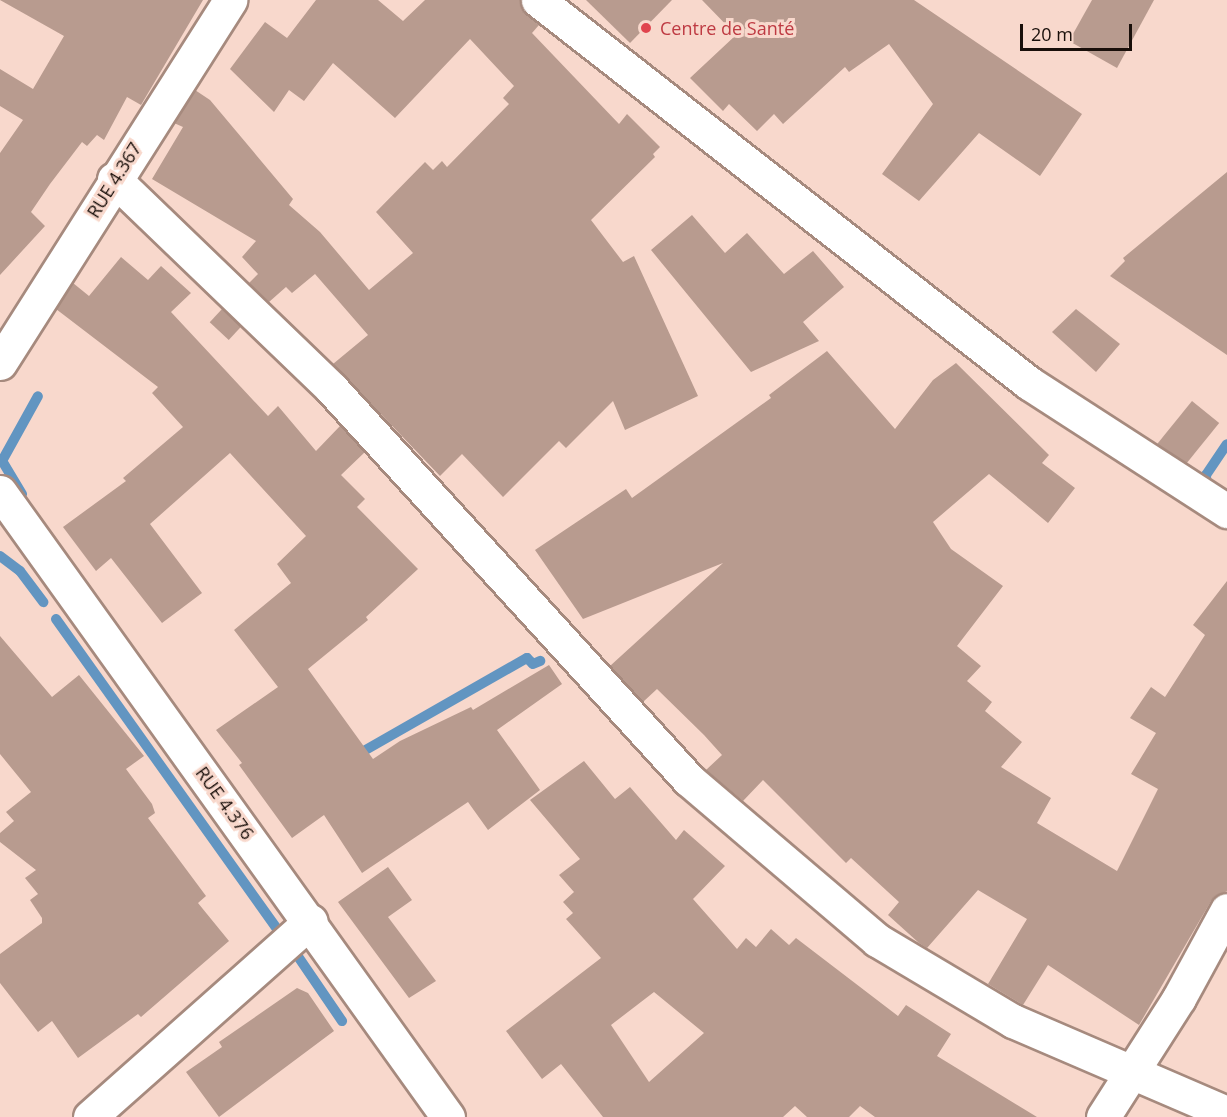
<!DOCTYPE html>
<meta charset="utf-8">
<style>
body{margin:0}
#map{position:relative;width:1227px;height:1117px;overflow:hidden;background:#f8d8cc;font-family:"Open Sans",sans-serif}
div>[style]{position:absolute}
.stream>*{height:10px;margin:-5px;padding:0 5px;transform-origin:5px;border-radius:5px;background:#6295c1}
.building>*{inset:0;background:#b89b8f;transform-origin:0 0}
.roads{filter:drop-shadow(2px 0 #a68a7e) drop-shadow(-2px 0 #a68a7e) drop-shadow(0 2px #a68a7e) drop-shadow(0 -2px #a68a7e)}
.minor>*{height:33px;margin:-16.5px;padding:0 16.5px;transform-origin:16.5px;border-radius:16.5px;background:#fff}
.dots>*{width:16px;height:16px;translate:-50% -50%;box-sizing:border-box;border:3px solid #f8d8cc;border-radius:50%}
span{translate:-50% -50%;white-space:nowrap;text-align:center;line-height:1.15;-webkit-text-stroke:6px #f8d8cc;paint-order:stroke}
.health-label{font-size:18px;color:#be3a42}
.left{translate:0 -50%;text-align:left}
.street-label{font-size:18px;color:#190f0a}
.scale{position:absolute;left:1020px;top:24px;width:112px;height:27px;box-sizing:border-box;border:3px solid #190f0a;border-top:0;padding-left:8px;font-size:18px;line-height:21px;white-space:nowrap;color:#190f0a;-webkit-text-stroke:4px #f8d8cc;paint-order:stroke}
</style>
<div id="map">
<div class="stream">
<i style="left:1207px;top:490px;width:15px;rotate:-94deg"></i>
<i style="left:1206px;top:475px;width:37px;rotate:-56deg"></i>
<i style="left:22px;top:494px;width:39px;rotate:-121deg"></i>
<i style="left:2px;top:461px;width:74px;rotate:-61deg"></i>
<i style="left:0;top:556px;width:25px;rotate:37deg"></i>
<i style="left:20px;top:571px;width:39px;rotate:53deg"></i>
<i style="left:56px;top:619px;width:382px;rotate:54.5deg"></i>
<i style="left:355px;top:756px;width:198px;rotate:-29.7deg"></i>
<i style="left:527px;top:658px;width:8px;rotate:45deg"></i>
<i style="left:533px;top:664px;width:8px;rotate:-23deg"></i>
<i style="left:297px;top:955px;width:80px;rotate:55.7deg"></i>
</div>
<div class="building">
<i style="clip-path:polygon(0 0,203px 0,141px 105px,127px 97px,104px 140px,97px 135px,87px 146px,82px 142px,50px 184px,31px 212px,45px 226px,0 275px,0 153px,23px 120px,0 106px,0 69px,33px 89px,64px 36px)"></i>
<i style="clip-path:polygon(316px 0,378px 0,403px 21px,425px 0,520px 0,526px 14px,539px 25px,532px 33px,619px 124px,627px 114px,660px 147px,653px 154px,655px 157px,591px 220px,623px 262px,634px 256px,698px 396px,625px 430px,613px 401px,566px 448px,559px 441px,503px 497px,462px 454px,440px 476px,333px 364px,368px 335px,315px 274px,292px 293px,286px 287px,269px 302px,249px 283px,258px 274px,242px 257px,256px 241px,152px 179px,183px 127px,174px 123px,195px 90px,210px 100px,293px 199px,289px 205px,320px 232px,369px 290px,413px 253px,376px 212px,425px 162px,433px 170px,442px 161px,447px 167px,509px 104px,503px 98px,514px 86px,470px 39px,395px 118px,333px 63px,304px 101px,289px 90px,274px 112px,230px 69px,265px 22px,287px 38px)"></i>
<i style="clip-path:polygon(586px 0,672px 0,630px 43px)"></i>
<i style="clip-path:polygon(702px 0,914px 0,1082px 114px,1040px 176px,979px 133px,919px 201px,882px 174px,933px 104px,889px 44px,849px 72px,845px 67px,783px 124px,774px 114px,757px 131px,729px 104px,723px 111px,690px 78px,736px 35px)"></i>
<i style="clip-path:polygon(1092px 0,1154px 0,1117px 68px,1069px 41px)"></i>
<i style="clip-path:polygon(1227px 172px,1227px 355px,1110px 276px,1125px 261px,1123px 258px)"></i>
<i style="clip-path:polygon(692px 215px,725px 253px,747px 233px,784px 274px,813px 251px,844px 287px,803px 322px,819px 341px,751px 372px,651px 250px)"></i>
<i style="clip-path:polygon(121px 257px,148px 280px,161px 266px,191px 293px,171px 312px,268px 416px,278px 406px,316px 451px,340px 426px,365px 452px,341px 475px,365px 499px,357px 507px,418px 569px,366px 617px,368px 620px,308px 669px,373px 759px,400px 741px,471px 707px,473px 710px,549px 665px,562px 684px,497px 730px,540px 790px,488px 830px,468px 802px,362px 873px,324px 815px,292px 838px,239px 765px,242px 763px,216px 730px,278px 687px,234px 630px,291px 583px,277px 564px,306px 536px,230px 453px,150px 524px,202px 593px,162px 623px,111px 558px,96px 571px,63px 527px,126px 481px,123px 478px,183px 427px,152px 393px,158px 387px,56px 309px,73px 283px,89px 296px)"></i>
<i style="left:222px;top:309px;width:26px;height:18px;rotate:43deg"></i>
<i style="clip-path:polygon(1076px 309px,1120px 344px,1096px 372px,1052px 332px)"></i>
<i style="clip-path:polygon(827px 351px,895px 429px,933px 380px,956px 363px,1049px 455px,1042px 463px,1075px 488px,1048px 523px,989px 474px,933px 522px,951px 549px,1003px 586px,957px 646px,981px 666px,967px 681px,992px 702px,985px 711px,1022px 742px,1001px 767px,1051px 798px,1037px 823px,1117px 871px,1158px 789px,1131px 774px,1156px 733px,1130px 718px,1151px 687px,1165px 697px,1205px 635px,1193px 625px,1227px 581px,1227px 891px,1211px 901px,1139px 1025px,1048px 965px,1023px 1005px,988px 984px,1027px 919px,978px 890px,927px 948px,919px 943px,888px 915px,899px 902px,851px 858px,846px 863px,763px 780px,743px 801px,706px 770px,722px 755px,704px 735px,657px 689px,643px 702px,610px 666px,723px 563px,583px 619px,535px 550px,626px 489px,632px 498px,771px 398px,769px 395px)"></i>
<i style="left:1192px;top:401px;width:35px;height:55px;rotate:39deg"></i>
<i style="clip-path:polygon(0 636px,52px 697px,79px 675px,144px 756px,126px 769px,152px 804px,155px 813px,148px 818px,206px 896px,198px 903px,229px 941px,141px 1017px,138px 1014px,78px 1058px,52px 1021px,38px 1032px,0 983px,0 954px,42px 923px,42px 918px,30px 900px,38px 894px,25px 878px,36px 870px,0 842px,0 833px,14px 821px,6px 812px,31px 792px,0 754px)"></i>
<i style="clip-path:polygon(evenodd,584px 761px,615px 799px,630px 787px,676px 840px,684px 830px,725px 866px,693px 899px,737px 949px,746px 938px,756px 947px,771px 929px,789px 945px,796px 938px,898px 1016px,906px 1005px,951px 1034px,937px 1056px,1037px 1117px,875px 1117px,860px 1106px,849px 1117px,807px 1117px,795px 1106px,783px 1117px,603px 1117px,561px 1064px,542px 1079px,506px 1031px,601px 958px,566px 919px,573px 913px,563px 902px,574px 892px,559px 875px,580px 859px,530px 800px,584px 761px,654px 992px,704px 1033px,649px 1082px,611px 1025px,654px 992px)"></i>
<i style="clip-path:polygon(388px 867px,412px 900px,388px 917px,436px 981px,409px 998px,338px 902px)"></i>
<i style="clip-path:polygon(297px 988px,308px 993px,334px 1031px,219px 1117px,186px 1072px,222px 1047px,219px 1042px)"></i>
</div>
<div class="roads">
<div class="minor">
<i style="left:538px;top:0;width:623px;rotate:37.96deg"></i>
<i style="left:1029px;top:383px;width:236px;rotate:32.9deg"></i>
<i style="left:114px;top:179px;width:303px;rotate:43.9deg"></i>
<i style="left:332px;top:389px;width:529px;rotate:47.6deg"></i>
<i style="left:689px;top:780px;width:247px;rotate:40.4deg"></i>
<i style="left:877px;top:940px;width:158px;rotate:30.8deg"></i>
<i style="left:1013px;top:1021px;width:233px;rotate:23.3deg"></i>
<i style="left:0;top:363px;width:430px;rotate:-57.6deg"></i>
<i style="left:0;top:492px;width:769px;rotate:54.37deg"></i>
<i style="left:90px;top:1117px;width:295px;rotate:-41.6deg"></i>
<i style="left:1103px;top:1117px;width:141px;rotate:-57.4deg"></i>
<i style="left:1179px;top:998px;width:100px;rotate:-61.4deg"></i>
</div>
</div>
<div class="dots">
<i style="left:646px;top:28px;background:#e0444e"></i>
</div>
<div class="health-label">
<span class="left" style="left:660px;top:28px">Centre de Santé</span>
</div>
<div class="street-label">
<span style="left:114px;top:180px;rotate:-58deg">RUE 4.367</span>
<span style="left:225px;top:803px;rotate:54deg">RUE 4.376</span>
</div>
<div class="scale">20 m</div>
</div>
